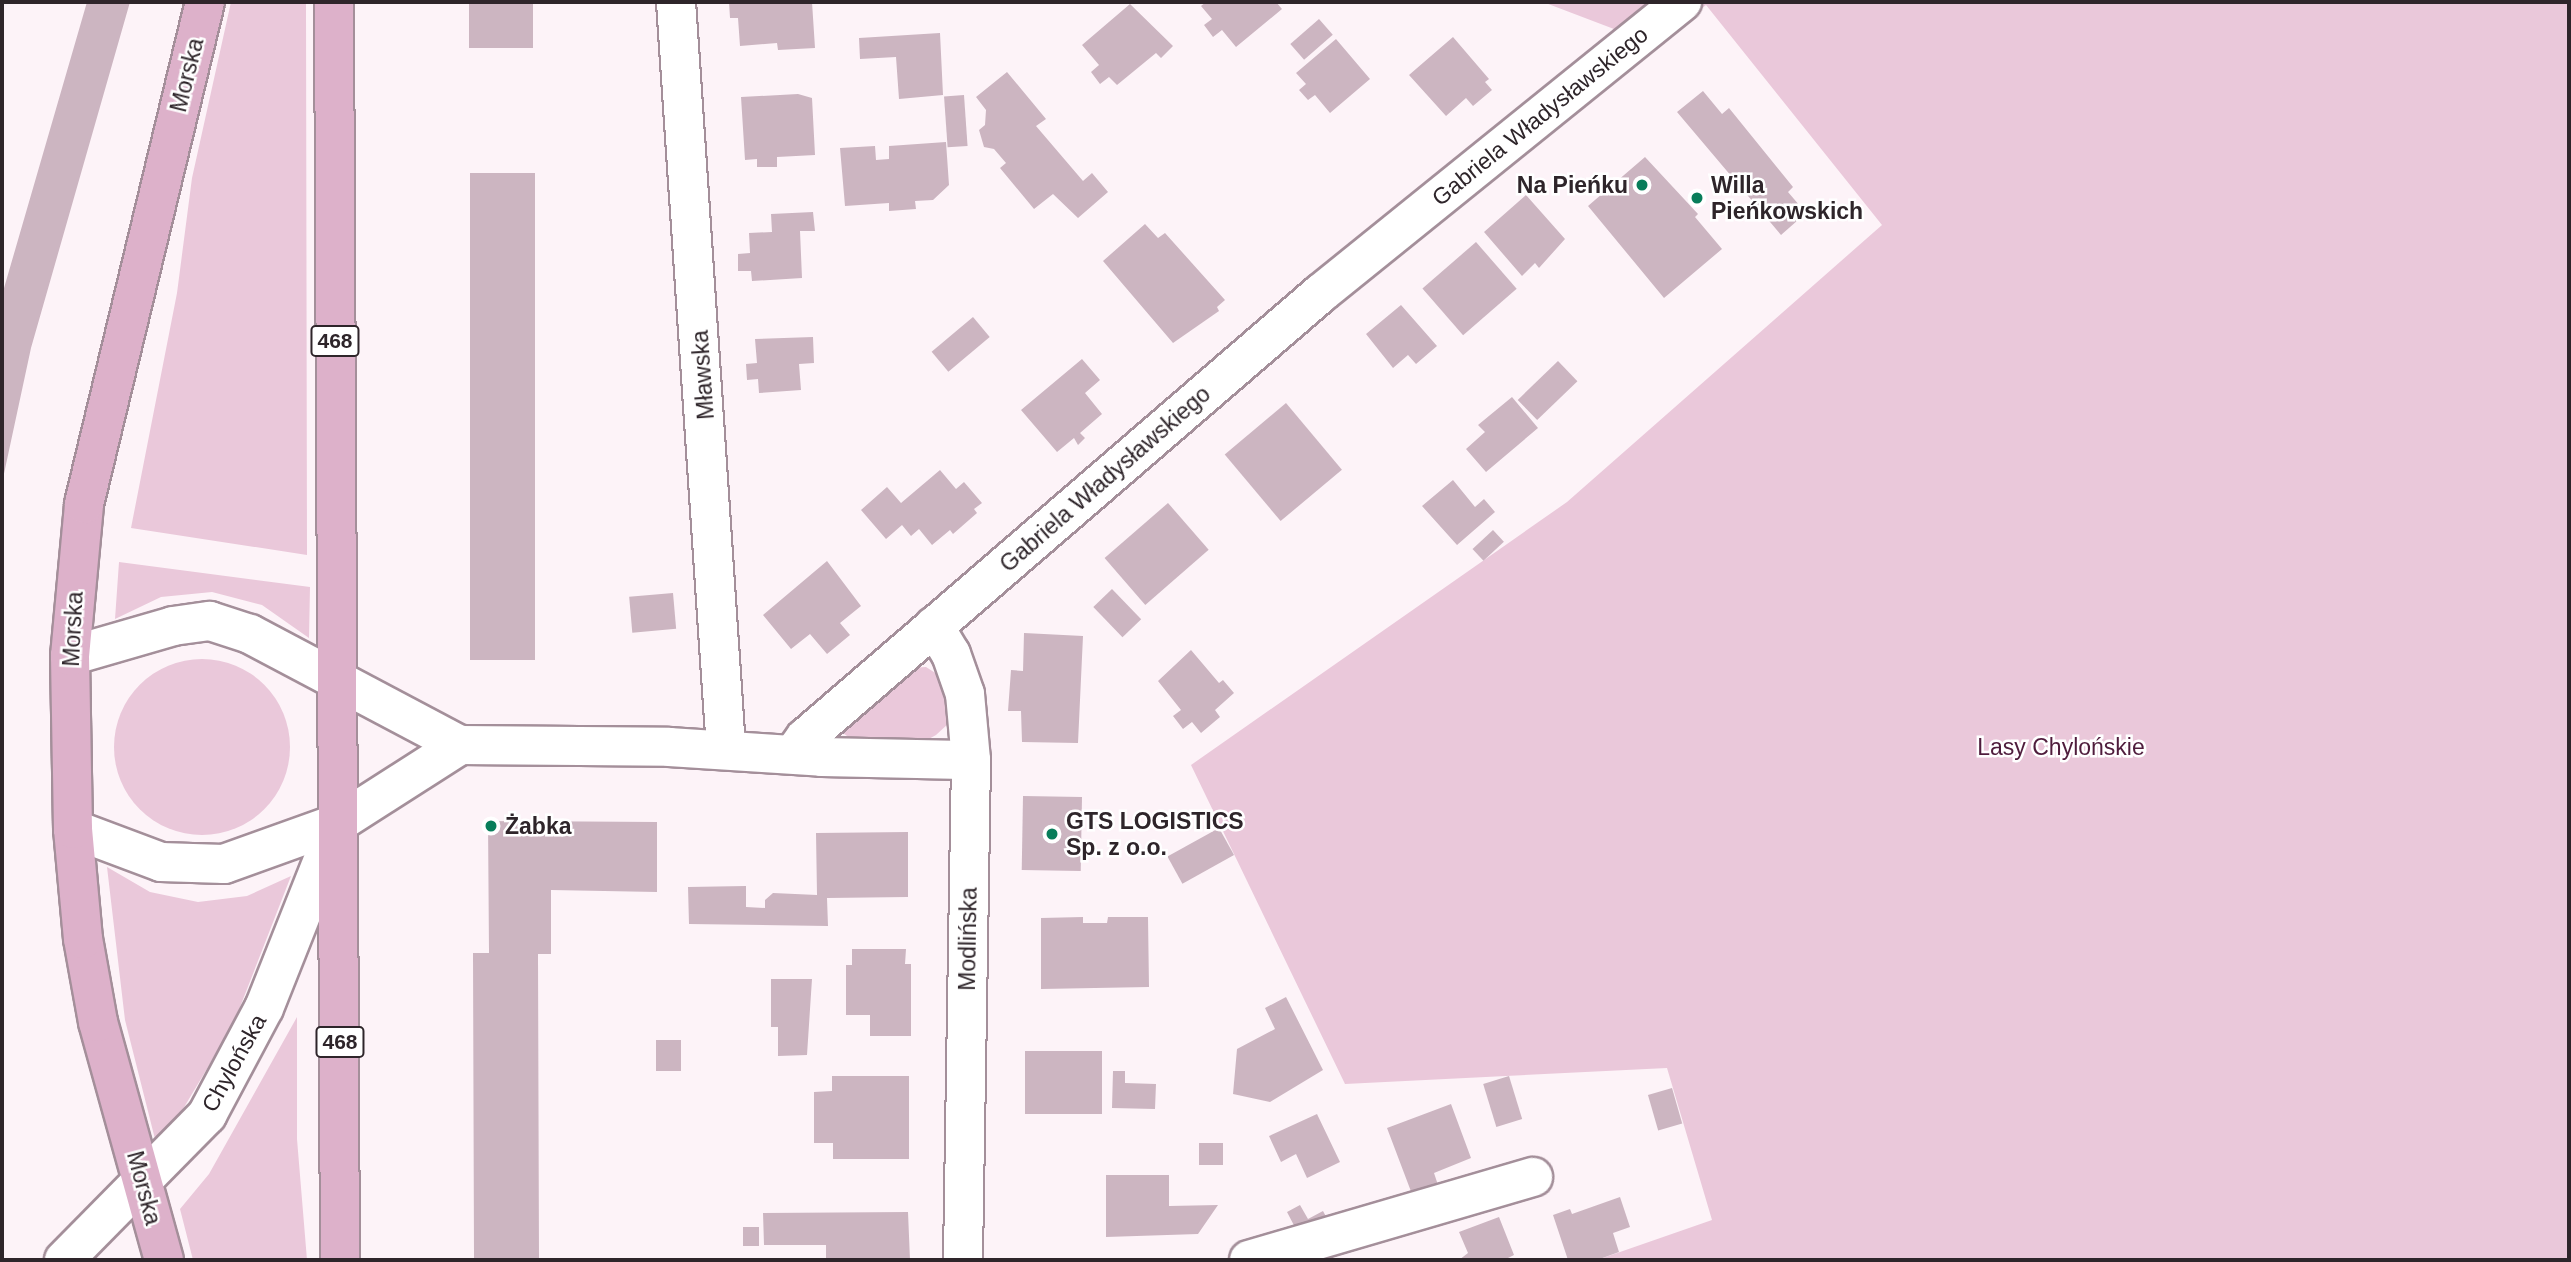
<!DOCTYPE html>
<meta charset="utf-8">
<style>
body{margin:0}
#map{position:relative;width:2571px;height:1262px;overflow:hidden;background:#fdf3f8;font-family:Arial,sans-serif}
div>[style]{position:absolute}
.green>*{inset:0;background:#eac8da}
.round{border-radius:50%}
.building>*{inset:0;background:#ccb5c1;transform-origin:0 0}
.roads{filter:drop-shadow(2px 0 #a48f9a) drop-shadow(-2px 0 #a48f9a) drop-shadow(0 2px #a48f9a) drop-shadow(0 -2px #a48f9a)}
.minor>*{height:38px;margin:-19px;padding:0 19px;transform-origin:19px;border-radius:19px;background:#fff}
.major>*{height:38px;margin:-19px;padding:0 19px;transform-origin:19px;border-radius:19px;background:#ddb1ca}
.dots>*{width:19px;height:19px;translate:-50% -50%;box-sizing:border-box;border:4px solid #fff;border-radius:50%}
span{translate:-50% -50%;white-space:nowrap;text-align:center;line-height:1.15;-webkit-text-stroke:5px #fff;paint-order:stroke}
.shield-label span{padding:2px 5px;background:#fff;border:2px solid;border-radius:5px;-webkit-text-stroke-width:0}
.shield-label{font-size:21px;color:#2e252a;font-weight:700}
.street-label{font-size:23px;color:#2e252a}
.poi-label{font-size:23px;color:#2e252a;font-weight:700}
.right{translate:-100% -50%;text-align:right}
.left{translate:0 -50%;text-align:left}
.park-label{font-size:23px;color:#4f1c3c}
.frame{position:absolute;inset:0;border:4px solid #2e252a;pointer-events:none}
</style>
<div id="map">
<div class="green">
<i style="clip-path:polygon(231px 2px,306px 2px,307px 555px,131px 528px,177px 293px,192px 178px)"></i>
<i style="clip-path:polygon(1543px 2px,2569px 2px,2569px 1260px,1597px 1260px,1712px 1220px,1667px 1068px,1345px 1084px,1191px 765px,1567px 502px,1882px 225px,1706px 5px,1656px 45px)"></i>
<i style="clip-path:polygon(119px 562px,310px 587px,309px 638px,262px 605px,212px 592px,161px 597px,115px 619px)"></i>
<i class="round" style="left:114px;top:659px;width:176px;height:176px"></i>
<i style="clip-path:polygon(926px 667px,940px 676px,949px 689px,949px 723px,936px 735px,916px 746px,863px 748px,843px 733px,841px 726px,909px 668px)"></i>
<i style="clip-path:polygon(107px 867px,150px 892px,198px 902px,247px 896px,291px 876px,233px 1025px,158px 1151px,125px 1020px)"></i>
<i style="clip-path:polygon(297px 1017px,297px 1139px,307px 1260px,193px 1260px,180px 1209px,209px 1174px)"></i>
</div>
<div class="building">
<i style="clip-path:polygon(87px 2px,130px 2px,31px 348px,2px 483px,2px 295px)"></i>
<i style="left:469px;top:2px;width:64px;height:46px"></i>
<i style="clip-path:polygon(729px 2px,812px 2px,815px 48px,778px 50px,777px 43px,740px 46px,738px 18px,730px 18px)"></i>
<i style="clip-path:polygon(1206px 2px,1276px 2px,1282px 9px,1236px 47px,1222px 30px,1213px 37px,1204px 25px,1212px 19px,1201px 6px)"></i>
<i style="clip-path:polygon(1130px 4px,1173px 46px,1161px 58px,1156px 53px,1117px 85px,1109px 77px,1100px 84px,1091px 72px,1099px 65px,1082px 45px)"></i>
<i style="left:1319px;top:19px;width:21px;height:38px;rotate:49deg"></i>
<i style="clip-path:polygon(940px 33px,943px 95px,899px 99px,896px 57px,860px 59px,859px 38px)"></i>
<i style="clip-path:polygon(1453px 37px,1489px 79px,1485px 82px,1492px 90px,1473px 106px,1466px 98px,1446px 116px,1409px 75px)"></i>
<i style="clip-path:polygon(1336px 39px,1370px 79px,1330px 113px,1315px 95px,1308px 100px,1299px 90px,1306px 84px,1296px 73px)"></i>
<i style="clip-path:polygon(1007px 72px,1046px 119px,1036px 126px,1083px 181px,1092px 173px,1108px 192px,1078px 218px,1053px 194px,1034px 209px,1000px 168px,1006px 163px,994px 149px,984px 147px,979px 130px,985px 125px,986px 110px,976px 97px)"></i>
<i style="clip-path:polygon(1703px 91px,1722px 114px,1729px 108px,1793px 187px,1788px 192px,1806px 213px,1781px 235px,1677px 112px)"></i>
<i style="clip-path:polygon(798px 94px,812px 98px,815px 155px,777px 157px,777px 167px,757px 167px,757px 159px,745px 160px,741px 97px)"></i>
<i style="left:964px;top:95px;width:51px;height:20px;rotate:86deg"></i>
<i style="clip-path:polygon(946px 142px,949px 185px,933px 200px,915px 201px,916px 209px,889px 211px,889px 203px,845px 206px,840px 148px,875px 146px,876px 160px,889px 159px,889px 146px)"></i>
<i style="clip-path:polygon(1645px 157px,1698px 214px,1695px 217px,1722px 249px,1664px 298px,1588px 206px)"></i>
<i style="left:470px;top:173px;width:65px;height:487px"></i>
<i style="clip-path:polygon(1526px 195px,1565px 239px,1539px 268px,1535px 263px,1522px 276px,1484px 232px)"></i>
<i style="clip-path:polygon(813px 212px,815px 231px,800px 231px,802px 278px,752px 281px,751px 271px,738px 271px,738px 254px,750px 253px,749px 233px,772px 232px,771px 214px)"></i>
<i style="clip-path:polygon(1145px 224px,1158px 238px,1165px 233px,1225px 300px,1217px 307px,1219px 311px,1173px 343px,1103px 261px)"></i>
<i style="left:1476px;top:242px;width:62px;height:71px;rotate:49deg"></i>
<i style="clip-path:polygon(1401px 305px,1437px 346px,1416px 364px,1408px 355px,1393px 368px,1366px 334px)"></i>
<i style="left:973px;top:317px;width:26px;height:54px;rotate:50deg"></i>
<i style="clip-path:polygon(813px 337px,814px 363px,799px 364px,801px 390px,759px 393px,758px 379px,747px 380px,746px 364px,757px 363px,755px 339px)"></i>
<i style="clip-path:polygon(1082px 359px,1100px 380px,1085px 393px,1102px 414px,1080px 433px,1085px 438px,1078px 445px,1074px 438px,1057px 452px,1021px 410px)"></i>
<i style="left:1558px;top:361px;width:28px;height:56px;rotate:46deg"></i>
<i style="clip-path:polygon(1512px 397px,1538px 428px,1486px 472px,1466px 449px,1485px 432px,1478px 425px)"></i>
<i style="left:1286px;top:403px;width:87px;height:80px;rotate:50deg"></i>
<i style="clip-path:polygon(940px 470px,956px 489px,964px 482px,982px 503px,974px 509px,977px 513px,953px 534px,950px 530px,932px 545px,919px 529px,911px 536px,902px 525px,886px 539px,861px 510px,887px 487px,901px 503px)"></i>
<i style="clip-path:polygon(1453px 480px,1475px 507px,1484px 499px,1495px 512px,1457px 545px,1422px 506px)"></i>
<i style="left:1168px;top:503px;width:62px;height:84px;rotate:49deg"></i>
<i style="left:1493px;top:530px;width:16px;height:28px;rotate:47deg"></i>
<i style="clip-path:polygon(827px 561px,861px 606px,840px 623px,850px 635px,827px 654px,810px 634px,791px 649px,763px 615px)"></i>
<i style="left:1112px;top:589px;width:42px;height:26px;rotate:46deg"></i>
<i style="left:673px;top:593px;width:36px;height:44px;rotate:85deg"></i>
<i style="clip-path:polygon(1024px 633px,1083px 636px,1078px 743px,1022px 742px,1021px 711px,1008px 711px,1011px 670px,1023px 671px)"></i>
<i style="clip-path:polygon(1191px 650px,1219px 683px,1223px 680px,1234px 693px,1215px 710px,1220px 717px,1201px 733px,1192px 722px,1183px 729px,1173px 716px,1181px 710px,1158px 681px)"></i>
<i style="left:1082px;top:797px;width:74px;height:59px;rotate:91deg"></i>
<i style="clip-path:polygon(488px 821px,657px 822px,657px 892px,551px 890px,551px 954px,538px 954px,539px 1260px,474px 1260px,473px 953px,489px 953px)"></i>
<i style="left:1219px;top:828px;width:31px;height:59px;rotate:61deg"></i>
<i style="clip-path:polygon(908px 832px,908px 897px,827px 898px,828px 926px,689px 924px,688px 887px,746px 886px,746px 907px,765px 908px,765px 900px,773px 893px,817px 895px,816px 833px)"></i>
<i style="clip-path:polygon(1083px 917px,1083px 923px,1107px 923px,1108px 917px,1148px 917px,1149px 987px,1041px 989px,1041px 918px)"></i>
<i style="clip-path:polygon(852px 949px,906px 949px,905px 964px,911px 964px,911px 1036px,870px 1036px,870px 1015px,846px 1015px,846px 965px,852px 965px)"></i>
<i style="clip-path:polygon(771px 979px,812px 979px,807px 1055px,778px 1056px,778px 1027px,771px 1027px)"></i>
<i style="clip-path:polygon(1286px 997px,1323px 1070px,1270px 1102px,1233px 1094px,1237px 1049px,1275px 1029px,1265px 1008px)"></i>
<i style="left:656px;top:1040px;width:25px;height:31px"></i>
<i style="left:1025px;top:1051px;width:77px;height:63px"></i>
<i style="clip-path:polygon(1113px 1071px,1125px 1071px,1125px 1083px,1156px 1084px,1155px 1109px,1112px 1108px)"></i>
<i style="clip-path:polygon(832px 1076px,909px 1076px,909px 1159px,833px 1159px,833px 1143px,814px 1143px,814px 1092px,832px 1091px)"></i>
<i style="left:1509px;top:1076px;width:45px;height:27px;rotate:73deg"></i>
<i style="left:1672px;top:1088px;width:37px;height:25px;rotate:74deg"></i>
<i style="clip-path:polygon(1451px 1104px,1471px 1158px,1434px 1173px,1441px 1194px,1415px 1202px,1387px 1128px)"></i>
<i style="clip-path:polygon(1317px 1114px,1340px 1162px,1307px 1178px,1296px 1154px,1281px 1162px,1269px 1136px)"></i>
<i style="left:1199px;top:1143px;width:24px;height:22px"></i>
<i style="clip-path:polygon(1106px 1175px,1169px 1175px,1169px 1206px,1218px 1205px,1198px 1234px,1106px 1237px)"></i>
<i style="clip-path:polygon(1620px 1197px,1630px 1227px,1613px 1233px,1619px 1252px,1597px 1260px,1568px 1260px,1553px 1215px,1570px 1209px,1572px 1214px)"></i>
<i style="clip-path:polygon(1300px 1205px,1308px 1219px,1323px 1211px,1331px 1226px,1299px 1235px,1287px 1212px)"></i>
<i style="clip-path:polygon(908px 1212px,910px 1260px,826px 1260px,826px 1245px,764px 1245px,763px 1213px)"></i>
<i style="clip-path:polygon(1499px 1217px,1514px 1255px,1504px 1260px,1459px 1260px,1468px 1253px,1459px 1232px)"></i>
<i style="left:743px;top:1227px;width:16px;height:19px"></i>
</div>
<div class="roads">
<div class="minor">
<i style="left:676px;top:2px;width:749px;rotate:86.17deg"></i>
<i style="left:934px;top:626px;width:33px;rotate:59deg"></i>
<i style="left:951px;top:654px;width:42px;rotate:70.7deg"></i>
<i style="left:965px;top:694px;width:66px;rotate:84.8deg"></i>
<i style="left:971px;top:760px;width:500px;rotate:90.92deg"></i>
<i style="left:70px;top:656px;width:107px;rotate:-16.2deg"></i>
<i style="left:173px;top:626px;width:37px;rotate:-8deg"></i>
<i style="left:210px;top:621px;width:42px;rotate:18deg"></i>
<i style="left:250px;top:634px;width:238px;rotate:27.9deg"></i>
<i style="left:460px;top:745px;width:209px;rotate:0.5deg"></i>
<i style="left:669px;top:747px;width:153px;rotate:3.7deg"></i>
<i style="left:822px;top:757px;width:149px;rotate:1.2deg"></i>
<i style="left:794px;top:753px;width:19px;rotate:-54deg"></i>
<i style="left:805px;top:738px;width:681px;rotate:-40.77deg"></i>
<i style="left:1321px;top:293px;width:464px;rotate:-38.9deg"></i>
<i style="left:73px;top:829px;width:94px;rotate:20.6deg"></i>
<i style="left:161px;top:862px;width:63px;rotate:1.8deg"></i>
<i style="left:224px;top:864px;width:121px;rotate:-19.8deg"></i>
<i style="left:338px;top:823px;width:145px;rotate:-32.6deg"></i>
<i style="left:64px;top:1260px;width:204px;rotate:-45.4deg"></i>
<i style="left:207px;top:1115px;width:121px;rotate:-62deg"></i>
<i style="left:264px;top:1008px;width:197px;rotate:-68.3deg"></i>
<i style="left:1249px;top:1260px;width:296px;rotate:-16.3deg"></i>
</div>
<div class="major">
<i style="left:334px;top:2px;width:1258px;rotate:89.73deg"></i>
<i style="left:164px;top:1260px;width:247px;rotate:-105.5deg"></i>
<i style="left:98px;top:1022px;width:84px;rotate:-100.2deg"></i>
<i style="left:83px;top:939px;width:110px;rotate:-95.2deg"></i>
<i style="left:73px;top:829px;width:173px;rotate:-91deg"></i>
<i style="left:70px;top:656px;width:153px;rotate:-84.7deg"></i>
<i style="left:84px;top:504px;width:516px;rotate:-76.45deg"></i>
</div>
</div>
<div class="dots">
<i style="left:1642px;top:185px;background:#087d5a"></i>
<i style="left:1697px;top:198px;background:#087d5a"></i>
<i style="left:491px;top:826px;background:#087d5a"></i>
<i style="left:1052px;top:834px;background:#087d5a"></i>
</div>
<div class="shield-label">
<span style="left:335px;top:341px">468</span>
<span style="left:340px;top:1042px">468</span>
</div>
<div class="street-label">
<span style="left:187px;top:75px;rotate:-76deg">Morska</span>
<span style="left:1540px;top:116px;rotate:-39deg">Gabriela Władysławskiego</span>
<span style="left:703px;top:375px;rotate:-94deg">Mławska</span>
<span style="left:1105px;top:479px;rotate:-41deg">Gabriela Władysławskiego</span>
<span style="left:73px;top:629px;rotate:-87deg">Morska</span>
<span style="left:968px;top:939px;rotate:-89deg">Modlińska</span>
<span style="left:234px;top:1063px;rotate:-61deg">Chylońska</span>
<span style="left:144px;top:1188px;rotate:75deg">Morska</span>
</div>
<div class="poi-label">
<span class="right" style="left:1628px;top:185px">Na Pieńku</span>
<span class="left" style="left:1711px;top:198px">Willa<br>Pieńkowskich</span>
<span class="left" style="left:1066px;top:834px">GTS LOGISTICS<br>Sp. z o.o.</span>
<span class="left" style="left:505px;top:826px">Żabka</span>
</div>
<div class="park-label">
<span style="left:2061px;top:747px">Lasy Chylońskie</span>
</div>
<div class="frame"></div>
</div>
